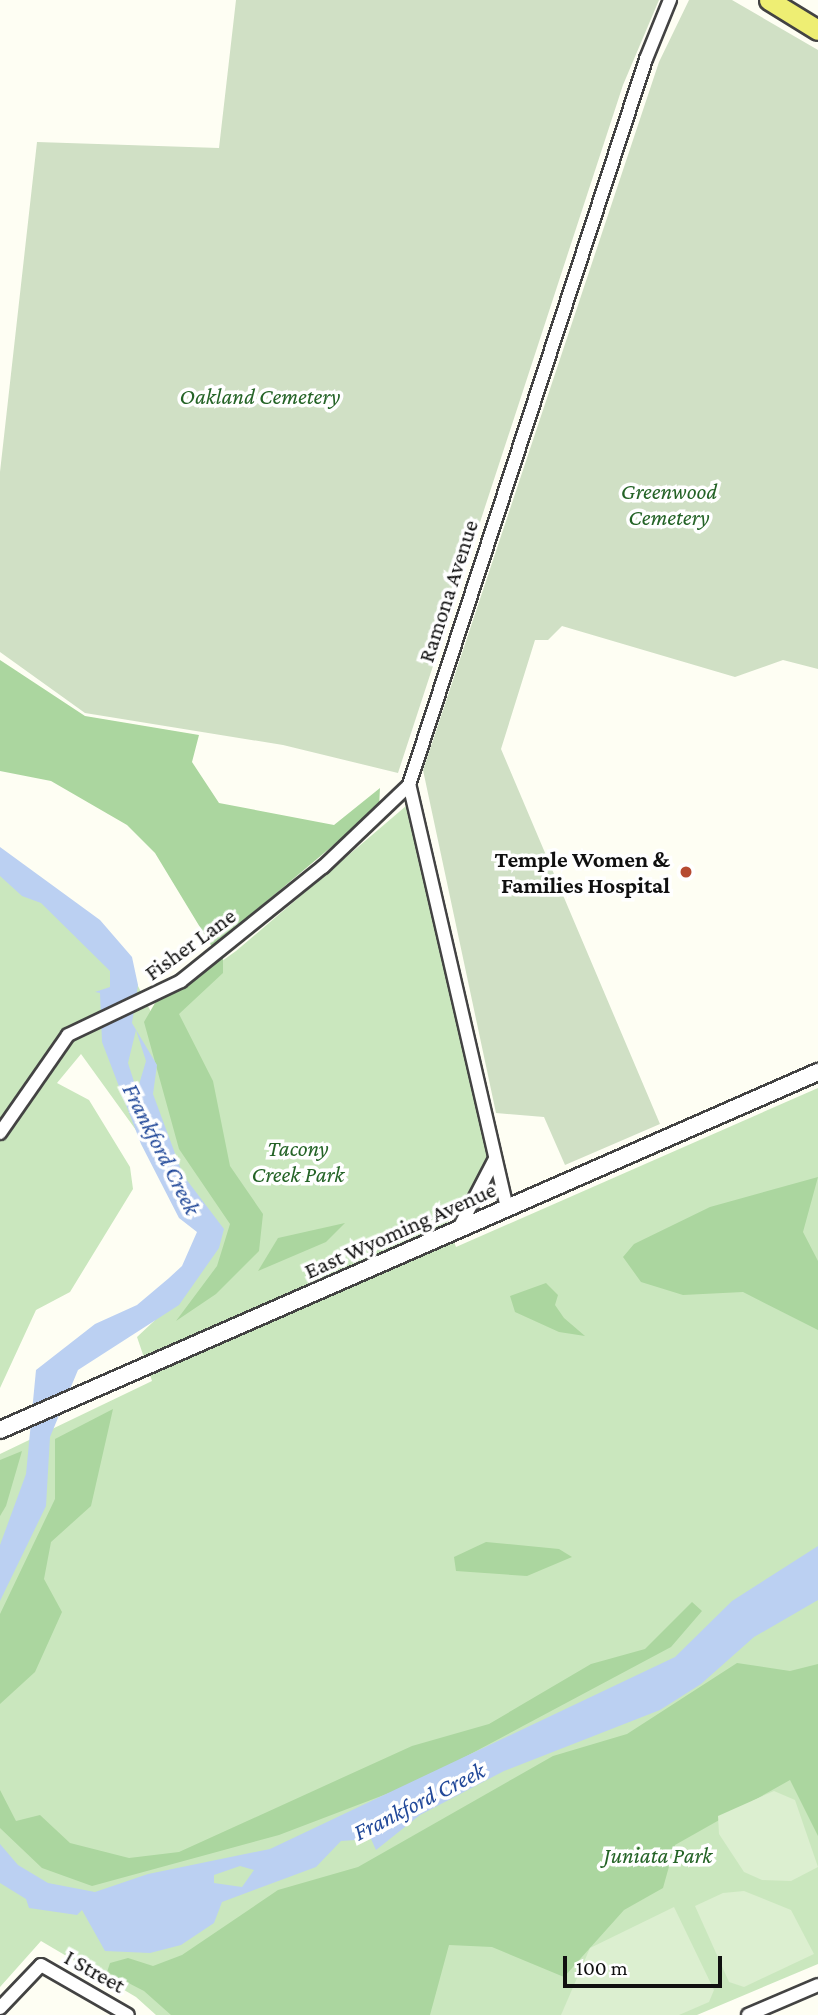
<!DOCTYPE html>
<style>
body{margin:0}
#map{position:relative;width:818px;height:2015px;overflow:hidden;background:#fefef3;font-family:"Crimson Pro",serif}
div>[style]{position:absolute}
.green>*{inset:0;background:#cae7be}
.forest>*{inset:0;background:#abd69f}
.cemetery>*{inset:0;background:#d0e0c5}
.pitch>*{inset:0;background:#dcefd0}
.water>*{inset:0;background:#bbd0f2}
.roads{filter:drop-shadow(2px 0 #434343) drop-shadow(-2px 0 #434343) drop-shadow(0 2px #434343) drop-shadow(0 -2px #434343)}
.minor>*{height:12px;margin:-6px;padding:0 6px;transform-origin:6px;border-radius:6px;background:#fff}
.tertiary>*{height:16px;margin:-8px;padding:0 8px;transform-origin:8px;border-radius:8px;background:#fff}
.primary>*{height:19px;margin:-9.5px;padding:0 9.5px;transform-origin:9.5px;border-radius:9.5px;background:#eeee73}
.dots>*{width:19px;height:19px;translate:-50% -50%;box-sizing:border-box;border:4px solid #fff;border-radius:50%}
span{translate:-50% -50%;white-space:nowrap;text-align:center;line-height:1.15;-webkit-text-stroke:7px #fff;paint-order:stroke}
.park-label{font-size:23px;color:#246326;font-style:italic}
.street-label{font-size:23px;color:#101010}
.poi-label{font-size:23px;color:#101010;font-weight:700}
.right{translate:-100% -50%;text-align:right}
.water-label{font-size:24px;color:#214899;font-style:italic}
.scale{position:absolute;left:563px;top:1956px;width:159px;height:32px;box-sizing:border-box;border:4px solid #101010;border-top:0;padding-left:9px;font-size:21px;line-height:24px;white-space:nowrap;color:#101010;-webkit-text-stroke:5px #fff;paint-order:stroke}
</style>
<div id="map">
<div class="green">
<i style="clip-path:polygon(406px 806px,489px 1162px,481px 1185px,447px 1223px,456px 1247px,818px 1088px,818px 1964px,697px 2015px,156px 2015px,136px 1997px,41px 1941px,0 1987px,0 1454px,152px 1381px,137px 1337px,168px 1308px,206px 1227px,81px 1054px,57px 1083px,89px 1100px,130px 1167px,133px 1189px,70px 1292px,36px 1310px,0 1388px,0 856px,126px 962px,151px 1012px,236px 951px)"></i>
</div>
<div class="forest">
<i style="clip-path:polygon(0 660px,85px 716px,199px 735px,192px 762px,219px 803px,334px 825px,380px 788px,379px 807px,212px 947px,155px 853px,127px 825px,51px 781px,0 771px)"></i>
<i style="clip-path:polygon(223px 956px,223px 973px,179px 1014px,213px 1081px,230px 1166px,263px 1214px,259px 1251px,216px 1294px,176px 1321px,217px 1266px,230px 1224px,179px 1149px,144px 1022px,155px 1003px)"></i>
<i style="clip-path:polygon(818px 1177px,803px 1232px,818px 1261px,818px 1330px,743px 1292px,683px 1295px,641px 1282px,623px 1257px,634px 1244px,710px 1207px)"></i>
<i style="clip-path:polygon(345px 1223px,326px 1242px,258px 1271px,278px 1238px)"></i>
<i style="clip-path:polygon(546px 1283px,558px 1295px,555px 1305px,564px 1318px,585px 1336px,559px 1332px,515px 1312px,510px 1296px)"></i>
<i style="clip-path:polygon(113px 1409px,91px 1506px,51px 1542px,44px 1579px,62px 1612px,35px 1672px,0 1704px,0 1614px,55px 1499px,55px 1439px)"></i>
<i style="clip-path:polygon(22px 1451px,6px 1506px,0 1516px,0 1460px)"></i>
<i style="clip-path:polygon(486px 1542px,559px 1549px,572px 1557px,527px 1576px,456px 1571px,454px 1557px)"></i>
<i style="clip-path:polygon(692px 1602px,702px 1611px,671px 1647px,418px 1782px,279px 1835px,92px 1886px,42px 1868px,0 1828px,0 1790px,16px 1821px,40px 1815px,70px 1843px,129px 1858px,179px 1852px,412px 1746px,489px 1724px,591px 1664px,645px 1649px)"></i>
<i style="clip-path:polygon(737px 1663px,790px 1671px,818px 1664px,818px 1836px,790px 1780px,675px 1845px,663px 1888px,624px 1910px,564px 1977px,492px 1947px,449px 1945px,430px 2015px,171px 2015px,144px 1991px,107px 1972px,110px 1963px,128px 1958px,153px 1966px,182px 1955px,278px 1890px,358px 1867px,553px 1756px,627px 1734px)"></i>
</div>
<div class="cemetery">
<i style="clip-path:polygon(236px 0,659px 0,623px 85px,398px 773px,283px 745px,85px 713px,0 652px,0 472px,37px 142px,219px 148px)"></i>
<i style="clip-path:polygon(689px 0,732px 0,818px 50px,818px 669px,783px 660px,735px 677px,562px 626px,548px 640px,535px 640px,501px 749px,660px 1124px,565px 1165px,544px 1117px,496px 1113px,423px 770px,659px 62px)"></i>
</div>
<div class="pitch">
<i style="clip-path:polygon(774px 1791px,795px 1800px,818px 1867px,791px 1881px,762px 1880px,744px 1872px,719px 1834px,718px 1816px)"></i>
<i style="clip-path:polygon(744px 1891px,791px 1910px,814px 1954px,744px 1987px,729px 1982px,695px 1906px,723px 1893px)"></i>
<i style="clip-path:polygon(674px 1907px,714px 1990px,709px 2002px,679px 2015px,561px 2015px,590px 1948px)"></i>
</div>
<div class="water">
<i style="clip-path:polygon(evenodd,0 847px,100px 920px,132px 957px,138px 985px,132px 1023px,157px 1065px,153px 1094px,183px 1175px,224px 1229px,219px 1248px,179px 1305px,78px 1370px,50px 1437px,46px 1506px,0 1601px,0 1545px,26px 1474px,36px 1370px,95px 1324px,137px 1305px,169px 1278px,182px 1266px,197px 1232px,179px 1218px,141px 1144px,102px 1042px,100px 993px,95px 992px,110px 987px,110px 971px,41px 903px,22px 896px,0 876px,0 847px,136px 1030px,146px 1061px,137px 1091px,128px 1063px,136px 1030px)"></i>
<i style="clip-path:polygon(evenodd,818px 1546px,818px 1600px,754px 1637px,701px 1684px,660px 1710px,504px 1771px,420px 1815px,376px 1850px,371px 1839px,341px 1841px,316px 1867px,222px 1902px,214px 1923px,181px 1945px,150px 1953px,105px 1951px,82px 1910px,77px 1915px,29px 1908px,26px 1899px,0 1883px,0 1844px,18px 1865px,48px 1883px,95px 1892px,148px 1874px,270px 1849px,675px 1657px,732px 1601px,818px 1546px,240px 1866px,254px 1870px,242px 1887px,214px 1883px,214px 1875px,240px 1866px)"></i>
</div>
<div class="roads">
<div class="minor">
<i style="left:0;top:1133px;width:119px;rotate:-55.2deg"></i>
<i style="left:68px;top:1035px;width:125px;rotate:-25.5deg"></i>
<i style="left:181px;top:981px;width:182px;rotate:-38.8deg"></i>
<i style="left:323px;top:867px;width:119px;rotate:-43.6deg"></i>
<i style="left:507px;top:1208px;width:434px;rotate:-103deg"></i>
<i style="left:409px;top:785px;width:764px;rotate:-71.92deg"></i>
<i style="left:646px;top:59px;width:64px;rotate:-67.9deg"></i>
<i style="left:458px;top:1230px;width:80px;rotate:-62.5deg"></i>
<i style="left:0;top:2008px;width:59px;rotate:-46.4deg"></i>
<i style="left:41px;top:1965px;width:100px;rotate:29.9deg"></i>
<i style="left:748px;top:2015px;width:76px;rotate:-23.2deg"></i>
</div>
<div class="tertiary">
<i style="left:0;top:1430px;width:893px;rotate:-23.64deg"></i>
</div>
<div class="primary">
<i style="left:769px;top:0;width:57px;rotate:31.5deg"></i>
</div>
</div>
<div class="dots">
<i style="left:686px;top:872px;background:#b64b31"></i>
</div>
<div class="park-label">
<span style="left:260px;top:396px">Oakland Cemetery</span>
<span style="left:669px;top:504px">Greenwood<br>Cemetery</span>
<span style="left:298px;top:1161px">Tacony<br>Creek Park</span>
<span style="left:658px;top:1855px">Juniata Park</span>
</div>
<div class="street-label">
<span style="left:448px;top:591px;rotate:-72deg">Ramona Avenue</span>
<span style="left:190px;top:944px;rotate:-36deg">Fisher Lane</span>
<span style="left:400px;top:1230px;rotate:-24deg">East Wyoming Avenue</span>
<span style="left:95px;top:1971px;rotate:29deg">I Street</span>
</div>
<div class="poi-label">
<span class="right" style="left:670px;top:872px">Temple Women &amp;<br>Families Hospital</span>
</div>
<div class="water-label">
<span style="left:162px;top:1149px;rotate:63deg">Frankford Creek</span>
<span style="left:419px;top:1801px;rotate:-27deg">Frankford Creek</span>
</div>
<div class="scale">100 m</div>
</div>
